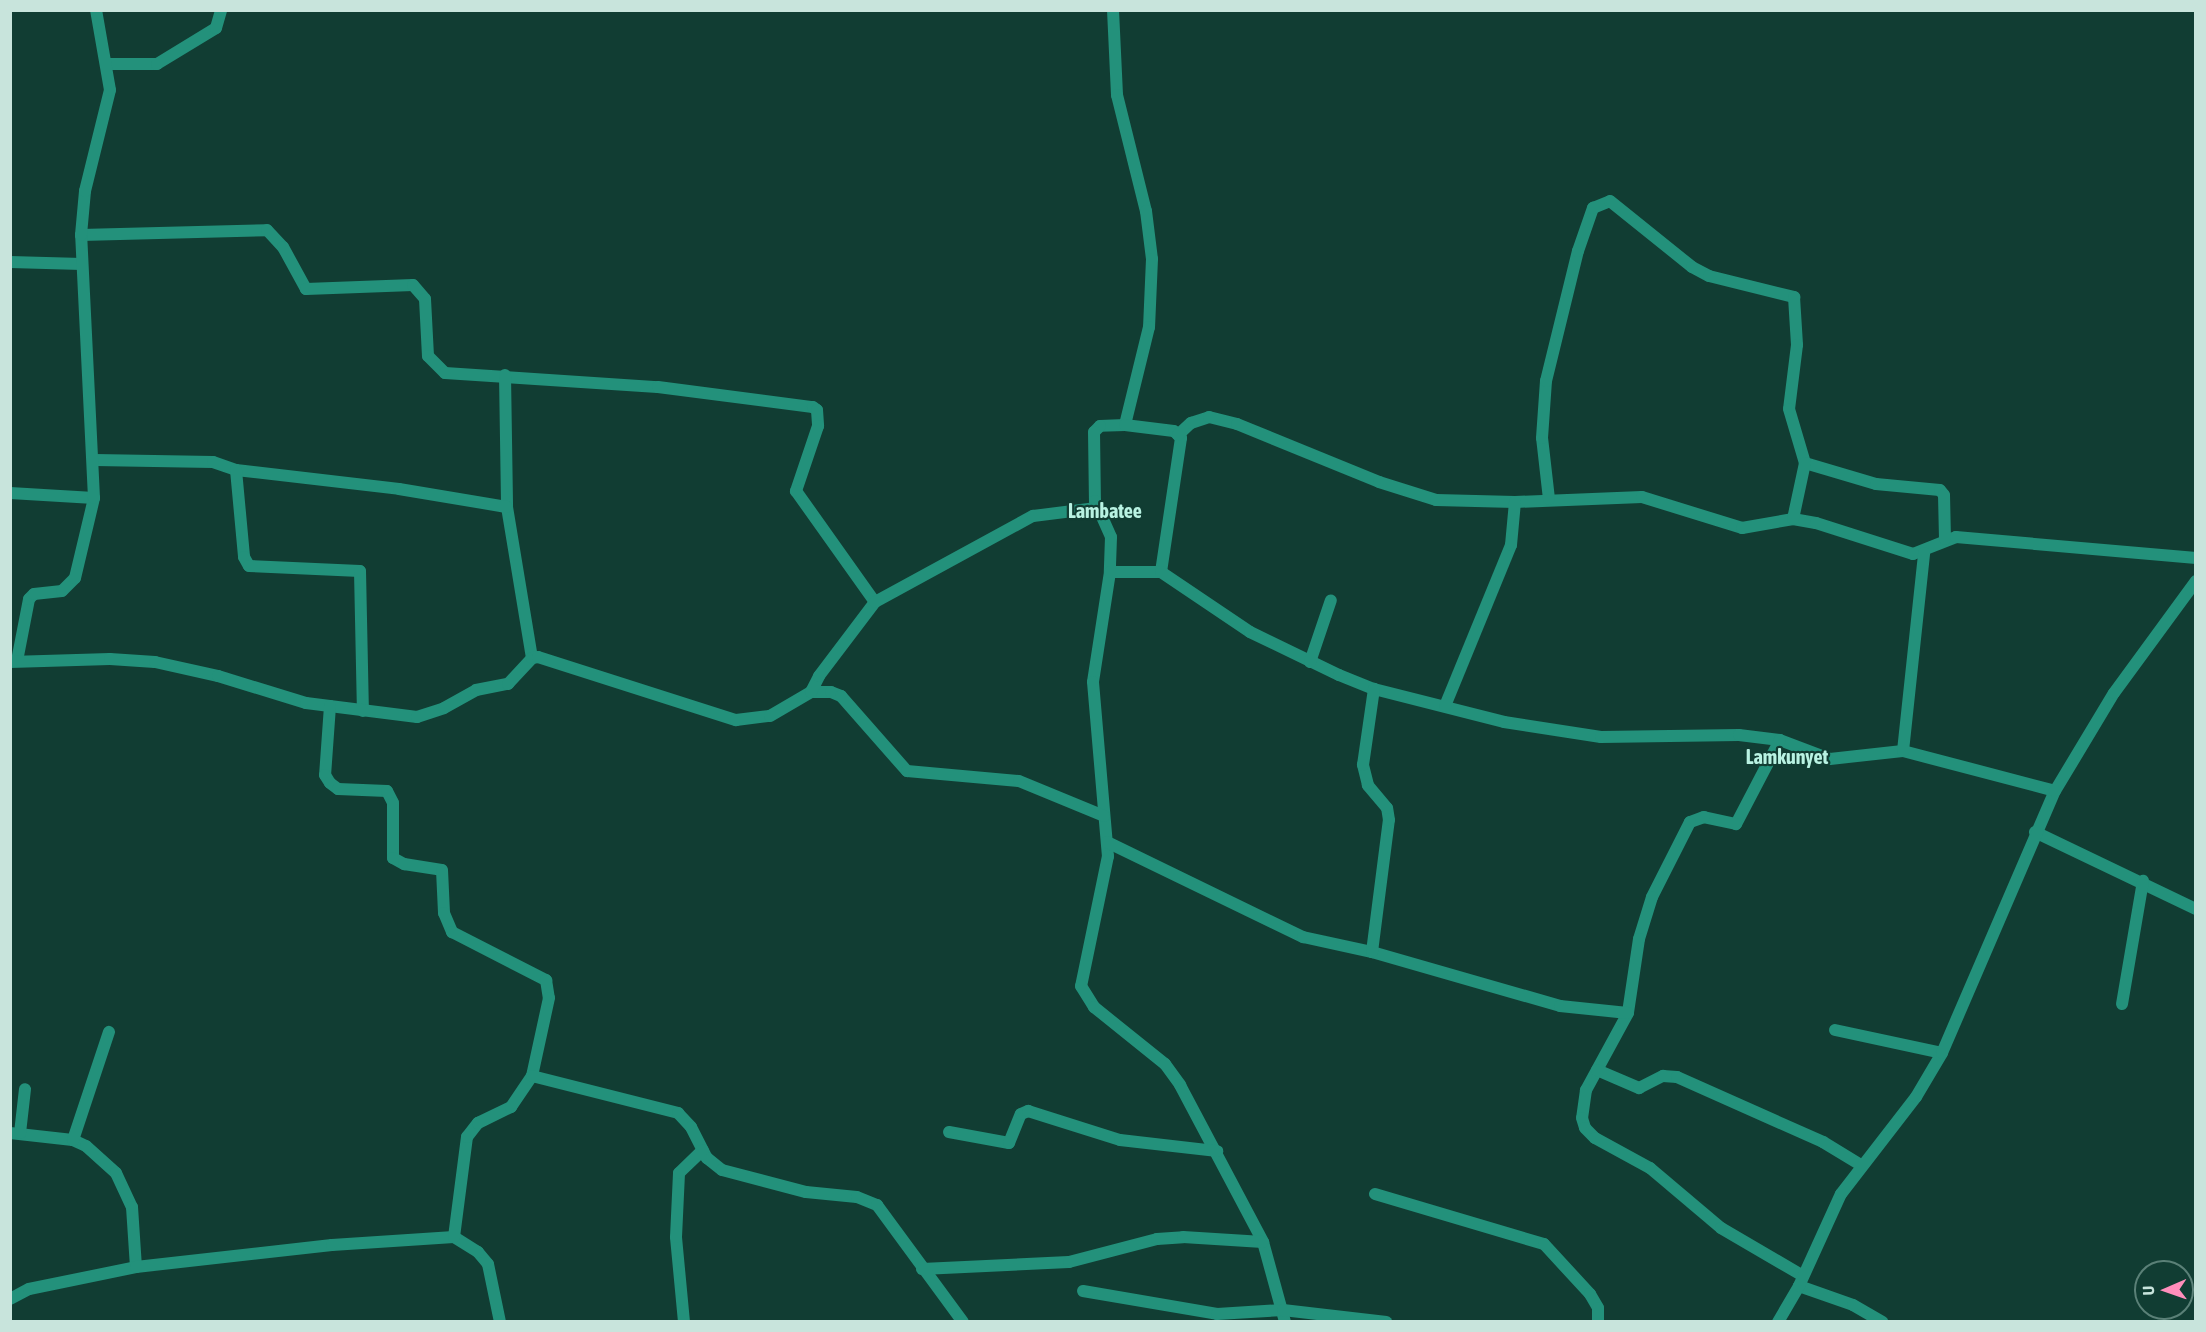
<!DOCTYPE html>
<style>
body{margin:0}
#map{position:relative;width:2206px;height:1332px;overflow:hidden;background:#113d33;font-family:"Asap Condensed",sans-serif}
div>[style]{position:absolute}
.minor>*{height:12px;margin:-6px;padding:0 6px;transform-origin:6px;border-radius:6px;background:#23917b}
.tertiary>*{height:12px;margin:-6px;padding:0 6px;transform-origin:6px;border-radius:6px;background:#23917b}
span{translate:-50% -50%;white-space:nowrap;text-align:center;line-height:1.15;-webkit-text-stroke:4.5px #113d33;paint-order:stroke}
.quarter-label{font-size:20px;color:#b8f2e2;font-weight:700}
.frame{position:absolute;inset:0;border:12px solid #c8e4dc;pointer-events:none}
.north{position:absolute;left:2134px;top:1260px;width:60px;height:60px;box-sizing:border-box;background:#113d33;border:2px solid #5a8077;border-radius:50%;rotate:268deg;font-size:16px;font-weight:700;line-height:24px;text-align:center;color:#c8e4dc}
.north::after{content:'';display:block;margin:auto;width:21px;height:27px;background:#ff8ebb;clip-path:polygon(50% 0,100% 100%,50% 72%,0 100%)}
</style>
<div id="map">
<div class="minor">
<i style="left:1113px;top:10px;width:85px;rotate:87.3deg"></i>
<i style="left:1117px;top:95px;width:120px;rotate:76deg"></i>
<i style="left:1146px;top:211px;width:48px;rotate:82.9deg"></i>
<i style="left:1152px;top:259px;width:68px;rotate:92.5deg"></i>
<i style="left:1149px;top:327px;width:101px;rotate:103.8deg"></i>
<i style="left:1125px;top:425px;width:25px;rotate:178deg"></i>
<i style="left:1100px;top:426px;width:8px;rotate:135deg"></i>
<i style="left:1094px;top:432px;width:69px;rotate:89.2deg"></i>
<i style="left:1095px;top:501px;width:39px;rotate:66deg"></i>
<i style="left:1111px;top:537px;width:35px;rotate:92deg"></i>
<i style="left:1110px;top:572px;width:111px;rotate:98.8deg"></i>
<i style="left:1093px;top:682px;width:175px;rotate:85.1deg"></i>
<i style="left:1108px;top:856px;width:133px;rotate:101.7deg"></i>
<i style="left:1081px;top:986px;width:25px;rotate:58deg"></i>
<i style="left:1094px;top:1007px;width:91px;rotate:38.8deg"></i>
<i style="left:1165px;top:1064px;width:26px;rotate:54deg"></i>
<i style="left:1180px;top:1085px;width:178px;rotate:62.1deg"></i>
<i style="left:1263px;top:1242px;width:83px;rotate:74.6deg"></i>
<i style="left:107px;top:64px;width:50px"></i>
<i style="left:157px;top:64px;width:69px;rotate:-31.4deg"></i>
<i style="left:216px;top:28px;width:19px;rotate:-74deg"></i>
<i style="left:81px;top:235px;width:186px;rotate:-1.5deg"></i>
<i style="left:267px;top:230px;width:23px;rotate:47deg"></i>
<i style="left:283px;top:247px;width:48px;rotate:61.3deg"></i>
<i style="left:306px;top:289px;width:107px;rotate:-2.1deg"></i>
<i style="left:413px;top:285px;width:18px;rotate:49deg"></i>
<i style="left:425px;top:299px;width:57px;rotate:87deg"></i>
<i style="left:428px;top:356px;width:24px;rotate:45deg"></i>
<i style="left:445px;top:373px;width:213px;rotate:3.8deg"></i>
<i style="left:658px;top:387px;width:156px;rotate:7.4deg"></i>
<i style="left:813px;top:407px;width:5px;rotate:37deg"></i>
<i style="left:817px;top:410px;width:16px;rotate:86deg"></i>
<i style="left:818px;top:426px;width:69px;rotate:108.7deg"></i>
<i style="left:796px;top:491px;width:136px;rotate:54.6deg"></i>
<i style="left:10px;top:262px;width:72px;rotate:1.6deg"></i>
<i style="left:505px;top:375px;width:132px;rotate:89.1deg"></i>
<i style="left:507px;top:507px;width:153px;rotate:80.6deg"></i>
<i style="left:1125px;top:425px;width:49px;rotate:7deg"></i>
<i style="left:1174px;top:431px;width:10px;rotate:45deg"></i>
<i style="left:1181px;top:438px;width:135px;rotate:98.5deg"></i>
<i style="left:1178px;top:435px;width:18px;rotate:-43deg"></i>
<i style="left:1191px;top:423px;width:19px;rotate:-18deg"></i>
<i style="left:1209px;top:417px;width:29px;rotate:14deg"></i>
<i style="left:1237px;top:424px;width:153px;rotate:22.2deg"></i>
<i style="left:1379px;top:482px;width:60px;rotate:17.5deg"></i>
<i style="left:1436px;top:500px;width:79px;rotate:1.5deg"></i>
<i style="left:1515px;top:502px;width:127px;rotate:-2.3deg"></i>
<i style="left:1642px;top:497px;width:105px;rotate:17.2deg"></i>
<i style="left:1742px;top:528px;width:52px;rotate:-10deg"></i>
<i style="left:1793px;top:519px;width:23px;rotate:10deg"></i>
<i style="left:1816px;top:523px;width:102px;rotate:17.7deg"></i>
<i style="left:1913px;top:554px;width:46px;rotate:-21.6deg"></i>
<i style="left:1956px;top:537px;width:241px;rotate:5deg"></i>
<i style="left:95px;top:460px;width:118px;rotate:1deg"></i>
<i style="left:213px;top:462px;width:24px;rotate:19deg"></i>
<i style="left:236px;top:470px;width:164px;rotate:6.6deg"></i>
<i style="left:399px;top:489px;width:109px;rotate:9.5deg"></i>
<i style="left:1805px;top:463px;width:74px;rotate:16.5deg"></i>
<i style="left:1876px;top:484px;width:64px;rotate:5.4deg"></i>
<i style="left:1940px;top:490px;width:6px;rotate:51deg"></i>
<i style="left:1944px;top:495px;width:44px;rotate:88.7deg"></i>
<i style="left:236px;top:470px;width:87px;rotate:84.7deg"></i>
<i style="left:244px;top:557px;width:10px;rotate:61deg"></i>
<i style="left:249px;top:566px;width:111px;rotate:2.6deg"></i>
<i style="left:360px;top:571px;width:140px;rotate:88.8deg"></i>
<i style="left:10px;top:493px;width:84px;rotate:3.4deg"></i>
<i style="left:1549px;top:499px;width:61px;rotate:-96.5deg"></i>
<i style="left:1542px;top:438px;width:57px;rotate:-86deg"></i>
<i style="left:1546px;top:381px;width:134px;rotate:-76.2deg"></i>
<i style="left:1578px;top:251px;width:46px;rotate:-70.8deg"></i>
<i style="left:1593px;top:208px;width:18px;rotate:-22deg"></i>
<i style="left:1610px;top:201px;width:105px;rotate:38.8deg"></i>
<i style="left:1692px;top:267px;width:19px;rotate:28deg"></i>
<i style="left:1709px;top:276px;width:88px;rotate:13.9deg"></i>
<i style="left:1794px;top:297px;width:48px;rotate:86.4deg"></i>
<i style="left:1797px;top:345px;width:64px;rotate:97.1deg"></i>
<i style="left:1789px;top:409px;width:56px;rotate:73.5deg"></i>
<i style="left:1805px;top:463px;width:57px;rotate:102.1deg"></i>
<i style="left:1110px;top:572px;width:51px"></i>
<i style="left:1161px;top:572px;width:107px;rotate:34deg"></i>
<i style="left:1250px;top:632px;width:99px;rotate:25.8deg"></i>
<i style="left:1339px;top:675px;width:38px;rotate:22deg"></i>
<i style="left:1374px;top:689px;width:134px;rotate:14.2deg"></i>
<i style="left:1504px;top:722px;width:98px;rotate:8.8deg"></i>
<i style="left:1601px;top:737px;width:138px;rotate:-0.8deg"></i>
<i style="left:1739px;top:735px;width:41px;rotate:7deg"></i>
<i style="left:1780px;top:740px;width:53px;rotate:20.8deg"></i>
<i style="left:1830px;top:759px;width:73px;rotate:-6.3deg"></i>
<i style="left:1903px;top:751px;width:157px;rotate:14.7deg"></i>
<i style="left:17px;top:661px;width:63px;rotate:-79deg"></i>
<i style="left:29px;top:599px;width:7px;rotate:-45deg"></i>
<i style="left:34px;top:594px;width:28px;rotate:-6deg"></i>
<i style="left:62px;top:591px;width:18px;rotate:-45deg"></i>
<i style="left:75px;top:578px;width:82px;rotate:-76.6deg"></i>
<i style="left:94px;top:498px;width:263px;rotate:-92.8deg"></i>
<i style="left:81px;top:235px;width:44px;rotate:-84.8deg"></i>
<i style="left:85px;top:191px;width:104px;rotate:-76.1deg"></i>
<i style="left:110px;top:90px;width:81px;rotate:-99.9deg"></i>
<i style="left:10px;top:662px;width:100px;rotate:-1.7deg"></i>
<i style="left:110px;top:659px;width:45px;rotate:3.8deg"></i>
<i style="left:155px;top:662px;width:65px;rotate:12.5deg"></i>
<i style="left:218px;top:676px;width:92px;rotate:17.1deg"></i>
<i style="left:306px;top:703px;width:112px;rotate:7.2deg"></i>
<i style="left:417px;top:717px;width:28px;rotate:-18deg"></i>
<i style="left:444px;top:708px;width:37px;rotate:-29deg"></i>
<i style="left:476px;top:690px;width:33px;rotate:-11deg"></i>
<i style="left:508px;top:684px;width:35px;rotate:-47deg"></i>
<i style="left:532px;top:658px;width:6px;rotate:-9deg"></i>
<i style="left:538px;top:657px;width:208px;rotate:17.7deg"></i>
<i style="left:736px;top:720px;width:34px;rotate:-7deg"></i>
<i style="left:770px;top:716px;width:48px;rotate:-30.3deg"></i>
<i style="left:811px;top:692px;width:20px"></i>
<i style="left:831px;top:692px;width:11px;rotate:22deg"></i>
<i style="left:841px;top:696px;width:100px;rotate:48.7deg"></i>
<i style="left:907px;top:771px;width:112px;rotate:5.1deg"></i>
<i style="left:1019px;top:781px;width:92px;rotate:22.4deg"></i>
<i style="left:1310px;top:662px;width:65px;rotate:-71.3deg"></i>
<i style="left:811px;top:692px;width:18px;rotate:-63deg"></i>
<i style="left:819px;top:676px;width:93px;rotate:-52.9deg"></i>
<i style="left:875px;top:602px;width:180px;rotate:-28.6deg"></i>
<i style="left:1033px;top:516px;width:64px;rotate:-7.2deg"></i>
<i style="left:330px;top:706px;width:69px;rotate:94.1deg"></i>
<i style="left:325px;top:775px;width:9px;rotate:58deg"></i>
<i style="left:330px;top:783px;width:10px;rotate:37deg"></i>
<i style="left:338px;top:789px;width:49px;rotate:2.3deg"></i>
<i style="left:387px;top:791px;width:13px;rotate:63deg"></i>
<i style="left:393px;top:803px;width:55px;rotate:90deg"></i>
<i style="left:393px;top:858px;width:13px;rotate:29deg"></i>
<i style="left:404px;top:864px;width:38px;rotate:9deg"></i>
<i style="left:442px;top:870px;width:43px;rotate:87.3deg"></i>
<i style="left:444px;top:913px;width:21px;rotate:67deg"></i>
<i style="left:452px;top:932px;width:106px;rotate:27.1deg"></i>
<i style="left:546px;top:980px;width:18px;rotate:81deg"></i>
<i style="left:549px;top:998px;width:80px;rotate:102.3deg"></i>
<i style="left:1445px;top:706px;width:174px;rotate:-67.7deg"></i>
<i style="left:1511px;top:545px;width:43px;rotate:-84.7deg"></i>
<i style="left:1780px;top:740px;width:95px;rotate:117.6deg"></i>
<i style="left:1736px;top:824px;width:33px;rotate:-168deg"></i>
<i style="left:1704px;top:817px;width:15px;rotate:160deg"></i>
<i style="left:1690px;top:822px;width:84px;rotate:116.9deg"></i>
<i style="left:1652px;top:897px;width:44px;rotate:107.2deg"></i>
<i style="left:1639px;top:939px;width:75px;rotate:98.5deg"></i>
<i style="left:1628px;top:1013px;width:88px;rotate:118.6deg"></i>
<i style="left:1586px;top:1090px;width:28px;rotate:98deg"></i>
<i style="left:1582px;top:1118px;width:10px;rotate:73deg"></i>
<i style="left:1585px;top:1128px;width:14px;rotate:45deg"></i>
<i style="left:1595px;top:1138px;width:63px;rotate:28.6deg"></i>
<i style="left:1650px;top:1168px;width:93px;rotate:40.2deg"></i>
<i style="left:1721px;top:1228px;width:95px;rotate:30.3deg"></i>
<i style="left:1903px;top:751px;width:199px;rotate:-83.9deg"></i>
<i style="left:2035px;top:832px;width:178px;rotate:25.6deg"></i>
<i style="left:1107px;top:842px;width:218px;rotate:25.9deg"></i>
<i style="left:1303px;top:937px;width:71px;rotate:12.3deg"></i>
<i style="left:1372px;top:952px;width:196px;rotate:16deg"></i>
<i style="left:1560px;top:1006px;width:68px;rotate:5.9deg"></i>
<i style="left:1372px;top:952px;width:133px;rotate:-82.7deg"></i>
<i style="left:1389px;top:820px;width:12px;rotate:-99deg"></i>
<i style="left:1387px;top:808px;width:30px;rotate:-130deg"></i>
<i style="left:1368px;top:785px;width:21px;rotate:-104deg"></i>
<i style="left:1363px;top:765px;width:77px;rotate:-81.8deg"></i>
<i style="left:2122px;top:1004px;width:125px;rotate:-80.3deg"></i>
<i style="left:1835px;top:1030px;width:109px;rotate:12.1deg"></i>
<i style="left:1597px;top:1070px;width:46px;rotate:23.2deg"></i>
<i style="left:1639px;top:1088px;width:27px;rotate:-27deg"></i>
<i style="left:1663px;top:1076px;width:14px;rotate:4deg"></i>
<i style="left:1677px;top:1077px;width:160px;rotate:24deg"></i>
<i style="left:1823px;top:1142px;width:44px;rotate:31.2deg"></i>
<i style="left:949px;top:1132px;width:61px;rotate:10.4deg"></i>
<i style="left:1009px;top:1143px;width:31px;rotate:-68deg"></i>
<i style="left:1021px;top:1114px;width:8px;rotate:-23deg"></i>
<i style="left:1028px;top:1111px;width:96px;rotate:17.5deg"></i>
<i style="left:1120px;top:1140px;width:98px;rotate:6.5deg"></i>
<i style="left:10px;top:1133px;width:63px;rotate:6.3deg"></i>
<i style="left:73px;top:1140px;width:14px;rotate:25deg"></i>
<i style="left:86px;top:1146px;width:40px;rotate:42deg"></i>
<i style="left:116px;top:1173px;width:38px;rotate:65deg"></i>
<i style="left:132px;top:1207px;width:60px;rotate:86.2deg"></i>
<i style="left:20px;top:1133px;width:44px;rotate:-83.5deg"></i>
<i style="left:73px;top:1140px;width:114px;rotate:-71.6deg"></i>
<i style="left:1375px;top:1194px;width:176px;rotate:16.5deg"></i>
<i style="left:1544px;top:1244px;width:68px;rotate:47.4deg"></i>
<i style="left:1590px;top:1294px;width:16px;rotate:60deg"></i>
<i style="left:1598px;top:1308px;width:14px;rotate:90deg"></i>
<i style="left:922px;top:1269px;width:147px;rotate:-2.7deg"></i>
<i style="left:1069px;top:1262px;width:91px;rotate:-14.6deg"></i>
<i style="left:1157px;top:1239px;width:26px;rotate:-4deg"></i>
<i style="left:1183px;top:1237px;width:80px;rotate:3.6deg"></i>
<i style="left:1799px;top:1286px;width:57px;rotate:19.4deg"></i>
<i style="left:1853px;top:1305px;width:34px;rotate:30deg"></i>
<i style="left:1083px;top:1291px;width:136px;rotate:9.7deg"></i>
<i style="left:1217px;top:1314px;width:66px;rotate:-3.5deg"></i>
<i style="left:1283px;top:1310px;width:104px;rotate:6.6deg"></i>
<i style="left:10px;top:1299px;width:21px;rotate:-28deg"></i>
<i style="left:29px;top:1289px;width:109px;rotate:-11.6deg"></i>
<i style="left:136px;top:1267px;width:197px;rotate:-6.4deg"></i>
<i style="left:332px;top:1245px;width:122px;rotate:-3.8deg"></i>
<i style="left:500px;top:1322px;width:59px;rotate:-101.7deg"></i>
<i style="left:488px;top:1264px;width:16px;rotate:-130deg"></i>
<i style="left:478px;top:1252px;width:28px;rotate:-148deg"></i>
<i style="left:454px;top:1237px;width:101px;rotate:-82.6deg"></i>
<i style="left:467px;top:1137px;width:18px;rotate:-52deg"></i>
<i style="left:478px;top:1123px;width:37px;rotate:-26deg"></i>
<i style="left:511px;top:1107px;width:37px;rotate:-56deg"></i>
<i style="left:532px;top:1076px;width:151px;rotate:14.2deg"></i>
<i style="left:678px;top:1113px;width:19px;rotate:47deg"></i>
<i style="left:691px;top:1127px;width:35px;rotate:63deg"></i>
<i style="left:707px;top:1158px;width:19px;rotate:39deg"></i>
<i style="left:722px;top:1170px;width:87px;rotate:14.7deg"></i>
<i style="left:806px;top:1192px;width:51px;rotate:5.6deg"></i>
<i style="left:857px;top:1197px;width:22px;rotate:22deg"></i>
<i style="left:877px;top:1205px;width:145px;rotate:53.7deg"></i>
<i style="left:684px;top:1322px;width:85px;rotate:-95.4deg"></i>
<i style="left:676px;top:1237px;width:64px;rotate:-87.3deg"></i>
<i style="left:679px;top:1173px;width:33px;rotate:-44deg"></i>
</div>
<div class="tertiary">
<i style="left:1778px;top:1322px;width:42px;rotate:-59.7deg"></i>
<i style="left:1799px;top:1286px;width:101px;rotate:-65.5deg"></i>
<i style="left:1841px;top:1194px;width:123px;rotate:-52.3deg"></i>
<i style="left:1916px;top:1097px;width:51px;rotate:-59.4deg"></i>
<i style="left:1942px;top:1053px;width:285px;rotate:-66.7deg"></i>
<i style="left:2055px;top:791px;width:114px;rotate:-59deg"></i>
<i style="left:2114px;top:693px;width:139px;rotate:-53.8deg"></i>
</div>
<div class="quarter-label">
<span style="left:1105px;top:510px">Lambatee</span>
<span style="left:1787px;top:756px">Lamkunyet</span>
</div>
<div class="frame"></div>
<div class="north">U</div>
</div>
